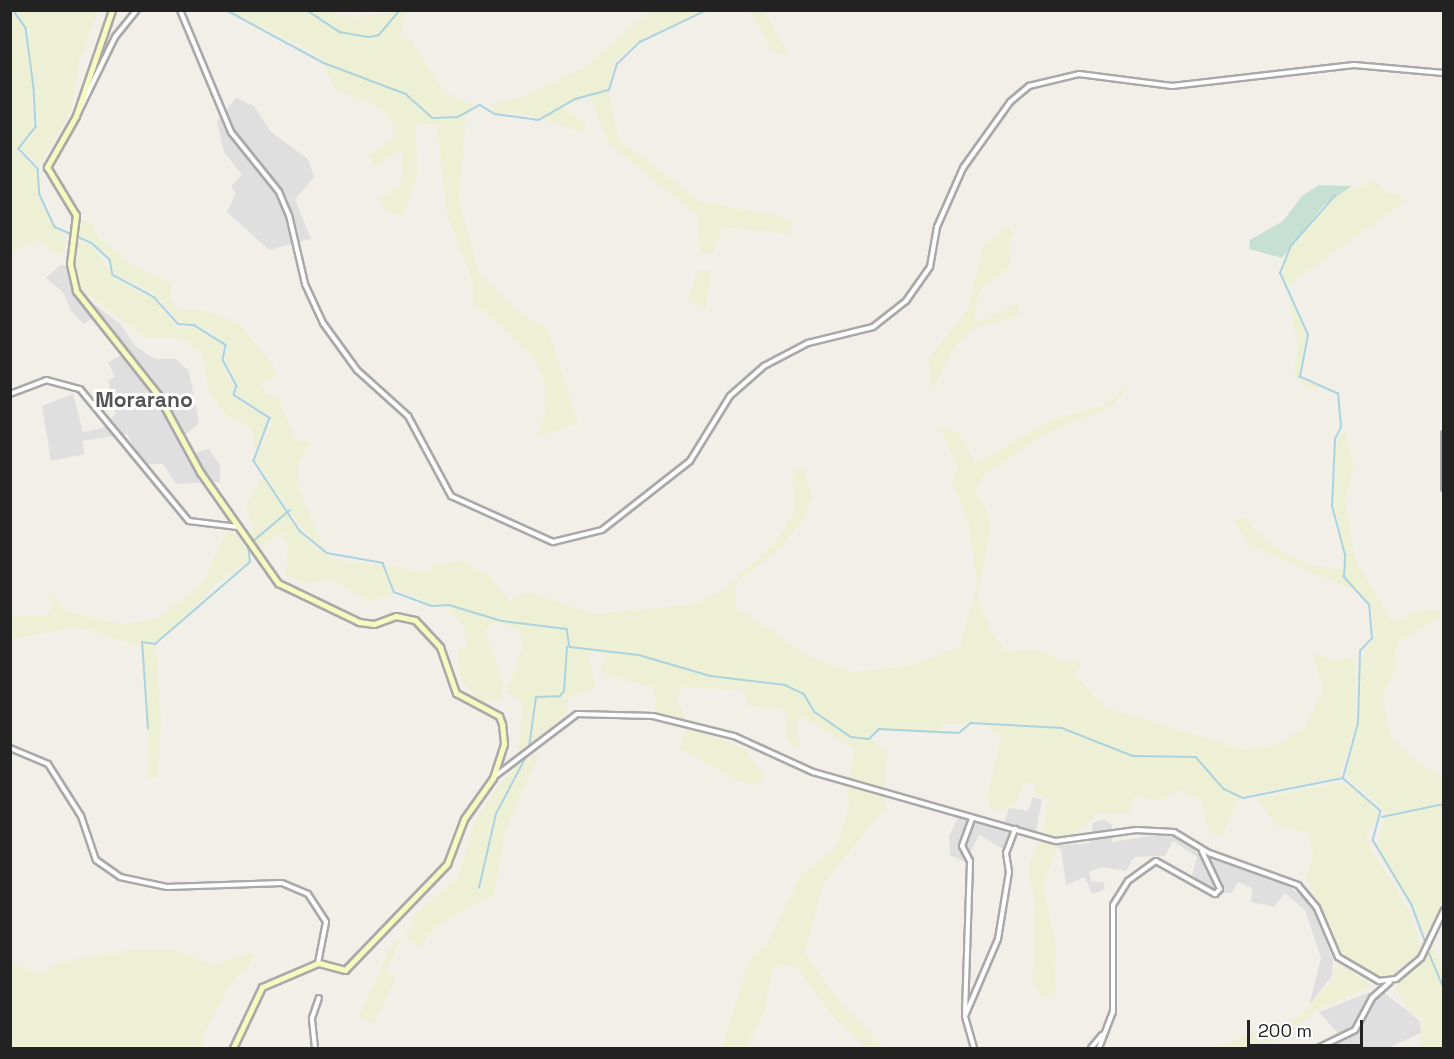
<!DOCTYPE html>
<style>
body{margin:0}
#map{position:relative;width:1454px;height:1059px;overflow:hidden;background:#f2efe9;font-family:"Space Grotesk",sans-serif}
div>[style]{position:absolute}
.residential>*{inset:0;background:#e0dfdf}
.farmland>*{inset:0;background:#eef0d5}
.wetland>*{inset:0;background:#c6e0d4}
.stream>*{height:1.5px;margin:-0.75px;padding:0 0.75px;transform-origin:0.75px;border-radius:0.75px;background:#aad3df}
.roads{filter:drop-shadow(2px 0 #a9a9a9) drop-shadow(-2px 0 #a9a9a9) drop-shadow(0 2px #a9a9a9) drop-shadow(0 -2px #a9a9a9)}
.street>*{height:4px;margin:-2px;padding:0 2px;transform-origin:2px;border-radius:2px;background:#fff}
.secondary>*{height:5px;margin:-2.5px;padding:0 2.5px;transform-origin:2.5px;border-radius:2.5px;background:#f7fabf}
span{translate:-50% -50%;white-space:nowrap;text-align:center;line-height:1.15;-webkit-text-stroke:6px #fff;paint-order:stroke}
.quarter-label{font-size:21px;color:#555;font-weight:700}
.frame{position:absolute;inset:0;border:12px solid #222;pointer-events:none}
.scale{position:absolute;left:1247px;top:1020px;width:116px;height:27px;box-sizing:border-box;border:3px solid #222;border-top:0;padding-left:8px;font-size:18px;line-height:21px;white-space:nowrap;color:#222;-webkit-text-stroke:4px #fff;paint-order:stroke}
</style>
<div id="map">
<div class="residential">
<i style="clip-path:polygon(236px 98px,254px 106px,271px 132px,308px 159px,314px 177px,295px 199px,311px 239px,269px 250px,227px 212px,236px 193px,231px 186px,242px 175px,224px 152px,217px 121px)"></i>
<i style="clip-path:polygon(60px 265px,67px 266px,82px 295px,120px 324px,136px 347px,155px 359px,176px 359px,189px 371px,199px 423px,185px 435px,195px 453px,209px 449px,220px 465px,220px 482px,176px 484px,163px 464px,142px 464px,127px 434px,82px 441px,85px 454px,51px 461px,42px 406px,73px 394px,83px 432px,103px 428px,116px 413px,108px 381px,115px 377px,108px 362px,122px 355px,91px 319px,84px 324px,72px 312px,63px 292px,46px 278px)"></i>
<i style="clip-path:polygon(1033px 797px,1042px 800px,1036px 831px,1064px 845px,1090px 843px,1093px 823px,1104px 819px,1112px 825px,1112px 842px,1166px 833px,1208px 857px,1283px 881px,1313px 906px,1333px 960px,1332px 976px,1314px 999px,1319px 1012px,1370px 992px,1385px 993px,1420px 1021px,1421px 1033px,1388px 1048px,1325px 1048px,1337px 1032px,1310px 1002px,1321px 958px,1305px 910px,1285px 893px,1274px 907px,1251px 902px,1252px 888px,1238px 882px,1232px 893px,1214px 892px,1192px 875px,1197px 857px,1173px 841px,1165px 856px,1134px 857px,1126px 871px,1101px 867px,1089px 872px,1091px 881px,1104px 883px,1105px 889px,1092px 894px,1085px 877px,1066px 885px,1061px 849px,1031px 836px,1011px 832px,1005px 850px,979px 835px,965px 862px,950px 855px,949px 836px,959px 816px,1004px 823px,1009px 808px,1028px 811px)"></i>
</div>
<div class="farmland">
<i style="clip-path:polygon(11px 11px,24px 29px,32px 85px,33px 129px,17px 151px,36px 167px,41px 181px,38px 198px,67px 239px,62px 257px,38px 240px,11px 253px)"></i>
<i style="clip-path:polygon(14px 11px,98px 11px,79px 62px,72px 109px,39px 165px,21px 149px,38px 124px,26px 45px,29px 32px)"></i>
<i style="clip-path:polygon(227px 11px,323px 11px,353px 17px,407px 11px,399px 37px,411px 40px,444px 92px,476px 106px,466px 116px,459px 199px,479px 273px,513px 308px,548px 329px,578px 423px,537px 437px,545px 412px,545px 382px,534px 359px,472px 301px,473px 282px,447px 215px,437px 125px,416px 123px,417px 176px,403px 215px,388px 213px,378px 199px,401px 184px,403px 155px,397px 152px,375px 167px,368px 155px,394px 138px,392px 121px,375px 105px,335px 89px,322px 60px,307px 49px)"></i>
<i style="clip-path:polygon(650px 11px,706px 11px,644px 37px,614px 62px,608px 91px,618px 138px,701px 202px,783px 216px,792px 223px,790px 234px,722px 227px,713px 254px,700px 253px,698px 217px,608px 143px,590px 97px,563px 107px,586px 124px,584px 133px,521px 113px,496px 114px,490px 105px,522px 97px,583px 68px)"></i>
<i style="clip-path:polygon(750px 11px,764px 11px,789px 56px,772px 52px)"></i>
<i style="clip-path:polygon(1374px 181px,1388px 194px,1400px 194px,1404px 202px,1285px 287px,1281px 275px,1287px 254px,1303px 232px,1336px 195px)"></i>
<i style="clip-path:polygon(81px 220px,92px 223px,98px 237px,131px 264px,173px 284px,169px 298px,178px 309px,199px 309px,238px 323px,272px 362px,277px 376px,261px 384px,265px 394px,278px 397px,295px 440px,311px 442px,299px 462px,297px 485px,325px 550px,304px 532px,255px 460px,272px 425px,271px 414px,263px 413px,269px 427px,256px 452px,251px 428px,228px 417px,209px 393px,203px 356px,181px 337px,144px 337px,82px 290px,75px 272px,78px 241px,91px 244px,114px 278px,153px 298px,177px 327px,194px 327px,223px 344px,221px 359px,229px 381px,235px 385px,233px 395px,250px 409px,262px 412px,236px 395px,238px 385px,224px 360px,228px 345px,209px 331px,179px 322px,153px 293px,114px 274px,109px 258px,93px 243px,78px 235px)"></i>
<i style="clip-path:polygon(1007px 226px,1014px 234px,1009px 242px,1010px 267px,979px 291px,975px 315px,976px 321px,985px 320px,1017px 303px,1020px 316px,974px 328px,954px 348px,932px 391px,928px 359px,967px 310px,983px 246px)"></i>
<i style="clip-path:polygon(697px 271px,711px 271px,706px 309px,688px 300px)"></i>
<i style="clip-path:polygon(1287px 292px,1307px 335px,1299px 377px,1305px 383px,1321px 383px,1318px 389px,1305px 389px,1294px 374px,1298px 344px)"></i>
<i style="clip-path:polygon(1133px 381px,1113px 406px,1049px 432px,984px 475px,975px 491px,988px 512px,990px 531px,978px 596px,991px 632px,1007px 651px,1040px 650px,1065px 662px,1076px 658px,1081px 665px,1075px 674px,1104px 707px,1246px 750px,1280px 743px,1306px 725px,1323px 689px,1312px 653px,1334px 660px,1356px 658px,1355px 727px,1340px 777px,1241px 796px,1221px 837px,1209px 833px,1202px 803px,1178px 789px,1162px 801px,1134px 796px,1130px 814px,1098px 813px,1067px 840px,1043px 833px,1048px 799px,1034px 795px,1035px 784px,1024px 782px,1018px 800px,1003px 811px,990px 808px,987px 797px,1001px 738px,984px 724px,944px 724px,940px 733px,877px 730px,870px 737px,887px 753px,885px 789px,849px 779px,854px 749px,804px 718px,797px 722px,799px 745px,794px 749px,786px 738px,785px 711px,748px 705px,743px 690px,682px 687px,677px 698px,686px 718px,656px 713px,654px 688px,604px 674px,600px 669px,608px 655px,593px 650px,588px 655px,596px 688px,568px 698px,568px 709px,549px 733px,518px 758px,523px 704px,506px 692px,523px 647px,519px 630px,496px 621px,485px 631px,504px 685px,500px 700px,480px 702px,461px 680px,458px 650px,466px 647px,464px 626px,444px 604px,432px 605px,391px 586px,387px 565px,430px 573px,432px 565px,462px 561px,488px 575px,510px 600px,528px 592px,595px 614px,693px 604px,724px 590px,773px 544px,795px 511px,792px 471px,803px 468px,812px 496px,805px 518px,783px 545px,736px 584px,736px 607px,811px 657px,852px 672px,910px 666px,960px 646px,977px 584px,969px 523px,951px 482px,958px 468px,939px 426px,959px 433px,976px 463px,1055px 418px,1103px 406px)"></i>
<i style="clip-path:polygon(1345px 430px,1354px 466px,1345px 501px,1355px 559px,1393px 623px,1416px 611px,1439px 610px,1442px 616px,1398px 643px,1394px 653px,1399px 664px,1382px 697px,1392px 739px,1412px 759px,1443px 777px,1443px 899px,1428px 940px,1377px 847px,1386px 813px,1346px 776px,1359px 718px,1359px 662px,1375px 634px,1371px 608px,1359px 593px,1249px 545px,1234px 521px,1244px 517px,1266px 542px,1309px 565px,1343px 569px,1346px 558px,1333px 501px,1337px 439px)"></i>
<i style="clip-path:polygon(263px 475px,302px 536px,330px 558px,384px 566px,393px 596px,367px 601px,332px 580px,303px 583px,286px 575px,288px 547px,282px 533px,260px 547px,245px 532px,254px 531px,246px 506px)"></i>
<i style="clip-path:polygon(227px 530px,238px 536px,251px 559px,220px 581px,156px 644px,161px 722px,157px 778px,148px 777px,148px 696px,140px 646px,77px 627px,11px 639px,11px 616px,46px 616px,53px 607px,46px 589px,69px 612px,122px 624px,156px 619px,202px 583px)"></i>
<i style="clip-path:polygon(688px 726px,743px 748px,764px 774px,762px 782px,753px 786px,734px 779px,679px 748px)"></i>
<i style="clip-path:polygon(541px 751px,505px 832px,494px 895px,441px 923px,417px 948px,406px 936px,416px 913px,458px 877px,474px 822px,497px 787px,514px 768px)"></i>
<i style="clip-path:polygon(1340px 783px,1351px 783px,1380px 814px,1367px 834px,1368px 844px,1409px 911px,1418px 935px,1420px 954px,1391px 976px,1363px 973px,1342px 956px,1306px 877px,1313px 853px,1307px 832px,1276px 826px,1256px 798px)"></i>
<i style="clip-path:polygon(847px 785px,884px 795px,885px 808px,823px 884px,805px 953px,840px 1002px,884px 1048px,866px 1048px,833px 1017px,796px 967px,787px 965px,772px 969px,765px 1011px,746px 1048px,722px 1048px,749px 959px,769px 941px,800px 875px,837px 846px,849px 806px)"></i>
<i style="clip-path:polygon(1040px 841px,1057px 846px,1043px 886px,1056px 946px,1055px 992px,1042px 999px,1033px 983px,1035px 903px,1028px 866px)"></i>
<i style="clip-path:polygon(402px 937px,387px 971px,395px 978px,375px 1024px,359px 1017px,389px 949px)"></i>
<i style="clip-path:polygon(1433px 948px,1443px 969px,1443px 1048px,1420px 1048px,1423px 1019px,1407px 1010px,1394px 985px)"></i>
<i style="clip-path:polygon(137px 949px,175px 950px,213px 965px,248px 953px,256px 956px,231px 984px,205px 1031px,202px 1048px,11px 1048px,11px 963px,42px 973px,60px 962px)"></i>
<i style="clip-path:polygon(1339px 963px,1372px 986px,1315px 1011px,1284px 1037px,1265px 1044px,1263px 1034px,1300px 1016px,1330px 982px)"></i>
<i style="clip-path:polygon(1253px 1032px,1261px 1043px,1255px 1048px,1216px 1048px)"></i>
</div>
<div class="wetland">
<i style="clip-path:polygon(1319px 185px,1352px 186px,1324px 205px,1282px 258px,1249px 249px,1250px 240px,1283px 221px,1302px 196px)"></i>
</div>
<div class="stream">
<i style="left:13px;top:10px;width:22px;rotate:54deg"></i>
<i style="left:26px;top:28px;width:61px;rotate:82.4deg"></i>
<i style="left:34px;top:88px;width:39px;rotate:87deg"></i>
<i style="left:36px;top:127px;width:28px;rotate:128deg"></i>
<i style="left:19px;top:149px;width:28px;rotate:46deg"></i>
<i style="left:38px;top:169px;width:26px;rotate:86deg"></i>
<i style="left:40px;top:195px;width:35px;rotate:65deg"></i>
<i style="left:55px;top:227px;width:40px;rotate:23.4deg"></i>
<i style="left:92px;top:243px;width:25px;rotate:43deg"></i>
<i style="left:110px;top:260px;width:15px;rotate:79deg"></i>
<i style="left:113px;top:275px;width:47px;rotate:28.2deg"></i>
<i style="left:154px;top:297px;width:36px;rotate:48deg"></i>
<i style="left:178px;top:324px;width:16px;rotate:4deg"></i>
<i style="left:194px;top:325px;width:38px;rotate:32deg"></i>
<i style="left:226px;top:345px;width:15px;rotate:101deg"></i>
<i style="left:223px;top:360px;width:30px;rotate:62deg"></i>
<i style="left:237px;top:386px;width:9px;rotate:108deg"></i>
<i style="left:234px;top:395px;width:43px;rotate:32.6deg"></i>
<i style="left:270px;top:418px;width:46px;rotate:110.4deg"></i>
<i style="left:254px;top:461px;width:84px;rotate:56.7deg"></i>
<i style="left:300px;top:531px;width:35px;rotate:39deg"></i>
<i style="left:327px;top:553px;width:57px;rotate:10.1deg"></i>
<i style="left:383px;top:563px;width:31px;rotate:69deg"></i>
<i style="left:394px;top:592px;width:40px;rotate:20.2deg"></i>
<i style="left:432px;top:606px;width:17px;rotate:-3deg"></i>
<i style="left:449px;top:605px;width:55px;rotate:16.8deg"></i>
<i style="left:502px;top:621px;width:65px;rotate:7deg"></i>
<i style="left:567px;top:629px;width:18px;rotate:81deg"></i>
<i style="left:570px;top:647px;width:69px;rotate:6.6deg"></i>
<i style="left:639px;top:655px;width:75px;rotate:16.3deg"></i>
<i style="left:711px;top:676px;width:75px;rotate:6.9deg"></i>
<i style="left:785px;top:685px;width:21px;rotate:25deg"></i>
<i style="left:804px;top:694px;width:21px;rotate:59deg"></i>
<i style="left:815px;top:712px;width:44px;rotate:34.8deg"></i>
<i style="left:851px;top:737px;width:18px;rotate:6deg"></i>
<i style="left:869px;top:739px;width:14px;rotate:-45deg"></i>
<i style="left:879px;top:729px;width:80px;rotate:2.9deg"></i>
<i style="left:959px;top:733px;width:16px;rotate:-40deg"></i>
<i style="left:971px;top:723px;width:91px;rotate:3.1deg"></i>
<i style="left:1062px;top:728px;width:76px;rotate:21.5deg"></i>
<i style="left:1133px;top:756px;width:63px;rotate:0.9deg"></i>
<i style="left:1196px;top:757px;width:43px;rotate:48.8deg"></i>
<i style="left:1224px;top:789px;width:21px;rotate:25deg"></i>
<i style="left:1243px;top:798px;width:102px;rotate:-11.3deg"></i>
<i style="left:1343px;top:778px;width:57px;rotate:-74.7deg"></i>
<i style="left:1358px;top:723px;width:72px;rotate:-88.4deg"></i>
<i style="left:1360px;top:651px;width:18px;rotate:-47deg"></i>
<i style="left:1372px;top:638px;width:33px;rotate:-95deg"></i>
<i style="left:1369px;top:605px;width:38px;rotate:-132deg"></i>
<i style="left:1344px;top:577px;width:22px;rotate:-87deg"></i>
<i style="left:1345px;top:555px;width:51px;rotate:-104.9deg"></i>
<i style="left:1332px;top:506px;width:67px;rotate:-87.4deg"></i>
<i style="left:1335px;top:439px;width:13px;rotate:-63deg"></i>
<i style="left:1341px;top:427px;width:33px;rotate:-95deg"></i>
<i style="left:1338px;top:394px;width:42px;rotate:-155.9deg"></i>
<i style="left:1300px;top:377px;width:43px;rotate:-79.2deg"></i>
<i style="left:1308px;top:335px;width:68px;rotate:-114.3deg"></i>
<i style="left:1280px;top:273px;width:29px;rotate:-68deg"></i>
<i style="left:1291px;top:246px;width:67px;rotate:-48.7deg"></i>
<i style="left:226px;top:10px;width:111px;rotate:28.4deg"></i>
<i style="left:324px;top:63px;width:88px;rotate:20.7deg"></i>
<i style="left:406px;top:94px;width:36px;rotate:42deg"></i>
<i style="left:433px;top:118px;width:25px;rotate:-2deg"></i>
<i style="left:458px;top:117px;width:25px;rotate:-29deg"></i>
<i style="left:480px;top:105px;width:17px;rotate:31deg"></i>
<i style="left:495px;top:114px;width:44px;rotate:7.8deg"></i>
<i style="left:539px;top:120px;width:42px;rotate:-30.3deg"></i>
<i style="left:575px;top:99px;width:35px;rotate:-15deg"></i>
<i style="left:609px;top:90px;width:27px;rotate:-73deg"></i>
<i style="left:617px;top:64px;width:32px;rotate:-44deg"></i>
<i style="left:640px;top:42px;width:74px;rotate:-25.5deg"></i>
<i style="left:307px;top:10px;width:40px;rotate:34deg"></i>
<i style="left:340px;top:32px;width:29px;rotate:10deg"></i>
<i style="left:369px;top:37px;width:10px;rotate:-11deg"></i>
<i style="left:379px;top:35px;width:33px;rotate:-50deg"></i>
<i style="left:251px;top:543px;width:51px;rotate:-40.2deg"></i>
<i style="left:148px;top:729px;width:87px;rotate:-93.9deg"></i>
<i style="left:142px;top:642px;width:13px;rotate:9deg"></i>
<i style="left:155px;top:644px;width:125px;rotate:-40.8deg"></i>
<i style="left:250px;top:562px;width:16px;rotate:-97deg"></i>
<i style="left:529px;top:748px;width:51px;rotate:-82.2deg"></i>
<i style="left:536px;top:697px;width:24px;rotate:-2deg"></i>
<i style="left:560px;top:696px;width:6px;rotate:-51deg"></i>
<i style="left:564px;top:691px;width:44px;rotate:-86.1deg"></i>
<i style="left:1343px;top:778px;width:50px;rotate:41deg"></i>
<i style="left:1381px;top:811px;width:30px;rotate:105deg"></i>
<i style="left:1373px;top:840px;width:76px;rotate:59deg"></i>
<i style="left:1412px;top:905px;width:40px;rotate:69.8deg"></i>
<i style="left:1382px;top:817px;width:63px;rotate:-11.8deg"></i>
<i style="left:479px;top:888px;width:76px;rotate:-77.1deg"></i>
<i style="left:496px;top:814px;width:69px;rotate:-62.3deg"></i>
<i style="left:1427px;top:948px;width:43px;rotate:67deg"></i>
</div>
<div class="roads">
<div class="street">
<i style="left:180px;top:10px;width:132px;rotate:67.3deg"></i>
<i style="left:231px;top:132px;width:77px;rotate:51.3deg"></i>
<i style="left:279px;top:192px;width:25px;rotate:67deg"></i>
<i style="left:289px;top:215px;width:71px;rotate:76.9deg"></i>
<i style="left:305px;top:284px;width:43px;rotate:65.2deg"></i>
<i style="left:323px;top:323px;width:58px;rotate:54.1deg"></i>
<i style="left:357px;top:370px;width:69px;rotate:42deg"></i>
<i style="left:408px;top:416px;width:91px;rotate:61.7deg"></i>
<i style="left:451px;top:496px;width:112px;rotate:24.3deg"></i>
<i style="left:553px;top:542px;width:50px;rotate:-13.8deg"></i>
<i style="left:602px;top:530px;width:112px;rotate:-38.1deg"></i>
<i style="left:690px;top:461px;width:76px;rotate:-58.4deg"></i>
<i style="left:730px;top:396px;width:45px;rotate:-41.4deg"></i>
<i style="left:764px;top:366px;width:50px;rotate:-27.6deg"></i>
<i style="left:808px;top:343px;width:67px;rotate:-13.8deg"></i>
<i style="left:873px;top:327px;width:42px;rotate:-38.2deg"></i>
<i style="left:906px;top:301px;width:42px;rotate:-54.8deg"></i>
<i style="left:930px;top:267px;width:41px;rotate:-80.1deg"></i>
<i style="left:937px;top:227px;width:64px;rotate:-66.2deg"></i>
<i style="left:963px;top:168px;width:81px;rotate:-54.5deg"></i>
<i style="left:1010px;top:102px;width:25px;rotate:-40deg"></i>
<i style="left:1029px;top:86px;width:51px;rotate:-13.5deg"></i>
<i style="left:1079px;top:74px;width:94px;rotate:7.4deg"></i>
<i style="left:1172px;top:86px;width:183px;rotate:-6.6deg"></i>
<i style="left:1354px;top:65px;width:90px;rotate:5.1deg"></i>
<i style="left:78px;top:113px;width:85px;rotate:-64deg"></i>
<i style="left:115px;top:37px;width:35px;rotate:-51deg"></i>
<i style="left:10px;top:394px;width:39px;rotate:-21deg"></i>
<i style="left:46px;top:380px;width:35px;rotate:15deg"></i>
<i style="left:80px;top:389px;width:171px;rotate:50.5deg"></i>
<i style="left:189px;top:521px;width:49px;rotate:7deg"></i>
<i style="left:1444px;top:434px;width:54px;rotate:90deg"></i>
<i style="left:10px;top:748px;width:41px;rotate:22.8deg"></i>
<i style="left:48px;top:764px;width:62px;rotate:57.6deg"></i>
<i style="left:81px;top:816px;width:46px;rotate:71.2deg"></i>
<i style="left:96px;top:860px;width:29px;rotate:35deg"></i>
<i style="left:120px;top:877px;width:48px;rotate:12deg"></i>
<i style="left:167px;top:887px;width:115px;rotate:-2deg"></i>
<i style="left:282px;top:883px;width:28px;rotate:23deg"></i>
<i style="left:308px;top:894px;width:33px;rotate:57deg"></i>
<i style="left:326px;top:922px;width:42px;rotate:101deg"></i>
<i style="left:494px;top:777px;width:104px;rotate:-37.2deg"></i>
<i style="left:577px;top:714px;width:76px;rotate:1.5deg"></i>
<i style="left:653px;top:716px;width:83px;rotate:13.9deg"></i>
<i style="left:734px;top:736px;width:87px;rotate:24.5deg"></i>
<i style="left:813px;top:772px;width:253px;rotate:15.9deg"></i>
<i style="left:1056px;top:841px;width:81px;rotate:-7.8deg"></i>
<i style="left:1136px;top:830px;width:38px;rotate:3deg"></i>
<i style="left:1174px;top:832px;width:41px;rotate:31deg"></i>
<i style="left:1209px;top:853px;width:95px;rotate:19.8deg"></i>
<i style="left:1298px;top:885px;width:30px;rotate:50deg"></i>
<i style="left:1317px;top:908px;width:53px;rotate:66.8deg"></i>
<i style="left:1338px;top:957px;width:48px;rotate:30.3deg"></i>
<i style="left:1379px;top:981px;width:17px;rotate:-7deg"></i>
<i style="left:1396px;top:979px;width:33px;rotate:-40deg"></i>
<i style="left:1421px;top:958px;width:53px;rotate:-64.4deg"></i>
<i style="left:965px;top:1013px;width:152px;rotate:-88.1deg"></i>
<i style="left:970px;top:861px;width:17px;rotate:-118deg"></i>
<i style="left:962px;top:846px;width:30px;rotate:-70deg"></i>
<i style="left:315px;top:1048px;width:30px;rotate:-96deg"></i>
<i style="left:312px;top:1018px;width:21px;rotate:-71deg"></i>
<i style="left:974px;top:1048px;width:33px;rotate:-106deg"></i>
<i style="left:965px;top:1016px;width:84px;rotate:-66.8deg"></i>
<i style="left:998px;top:939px;width:68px;rotate:-80.7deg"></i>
<i style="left:1009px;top:872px;width:19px;rotate:-99deg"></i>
<i style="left:1006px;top:853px;width:26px;rotate:-69deg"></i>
<i style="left:1091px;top:1048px;width:17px;rotate:-50deg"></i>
<i style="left:1099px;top:1048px;width:39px;rotate:-69deg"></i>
<i style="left:1113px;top:1012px;width:107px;rotate:-90deg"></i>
<i style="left:1113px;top:905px;width:28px;rotate:-58deg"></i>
<i style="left:1128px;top:881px;width:34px;rotate:-36deg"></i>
<i style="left:1156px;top:861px;width:68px;rotate:29.2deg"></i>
<i style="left:1215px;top:894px;width:7px;rotate:-45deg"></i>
<i style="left:1220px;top:889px;width:42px;rotate:-115.3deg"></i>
<i style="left:1318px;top:1048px;width:41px;rotate:-25.9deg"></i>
<i style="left:1355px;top:1030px;width:36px;rotate:-62deg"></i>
<i style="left:1372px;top:998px;width:24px;rotate:-42deg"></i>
</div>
<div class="secondary">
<i style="left:112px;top:10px;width:112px;rotate:108.8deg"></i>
<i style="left:76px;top:116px;width:59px;rotate:119.6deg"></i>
<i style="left:47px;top:167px;width:56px;rotate:58.9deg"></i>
<i style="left:76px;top:215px;width:49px;rotate:97deg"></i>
<i style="left:70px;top:264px;width:28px;rotate:77deg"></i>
<i style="left:76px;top:291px;width:132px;rotate:51.7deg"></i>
<i style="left:158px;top:395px;width:88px;rotate:61.4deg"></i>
<i style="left:200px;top:472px;width:136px;rotate:54.9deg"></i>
<i style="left:278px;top:583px;width:90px;rotate:25.7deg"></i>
<i style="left:359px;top:622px;width:15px;rotate:8deg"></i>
<i style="left:374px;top:624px;width:23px;rotate:-20deg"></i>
<i style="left:396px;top:616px;width:19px;rotate:12deg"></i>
<i style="left:415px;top:620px;width:37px;rotate:47deg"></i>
<i style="left:440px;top:647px;width:49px;rotate:70.8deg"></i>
<i style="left:456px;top:693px;width:49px;rotate:28.1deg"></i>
<i style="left:499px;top:716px;width:9px;rotate:69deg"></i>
<i style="left:502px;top:724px;width:20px;rotate:84deg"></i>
<i style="left:504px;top:744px;width:36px;rotate:108deg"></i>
<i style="left:493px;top:778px;width:50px;rotate:125.3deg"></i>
<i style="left:464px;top:819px;width:48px;rotate:110.7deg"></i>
<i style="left:447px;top:864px;width:147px;rotate:133.9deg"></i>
<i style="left:345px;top:970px;width:28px;rotate:-165deg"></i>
<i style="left:318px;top:963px;width:61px;rotate:156.8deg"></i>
<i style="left:262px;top:987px;width:68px;rotate:115.4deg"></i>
</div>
</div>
<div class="quarter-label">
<span style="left:144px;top:400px">Morarano</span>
</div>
<div class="frame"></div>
<div class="scale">200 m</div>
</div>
